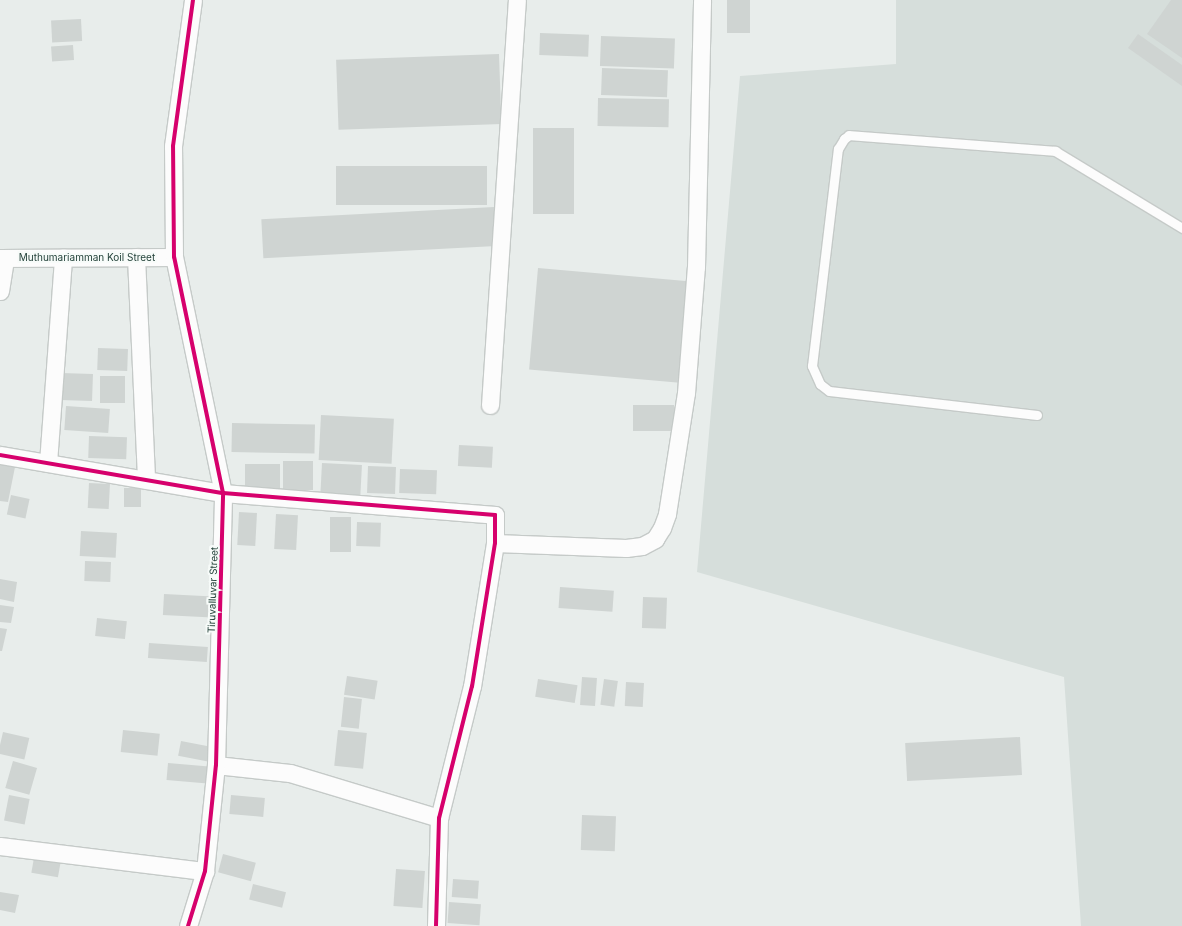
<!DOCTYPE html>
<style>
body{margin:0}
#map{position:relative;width:1182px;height:926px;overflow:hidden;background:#e8edeb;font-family:Inter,sans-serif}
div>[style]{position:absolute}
.built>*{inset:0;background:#d6dedb}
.building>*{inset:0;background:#cfd4d2;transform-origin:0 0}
.roads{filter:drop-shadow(1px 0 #c5cac8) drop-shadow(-1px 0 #c5cac8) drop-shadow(0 1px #c5cac8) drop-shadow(0 -1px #c5cac8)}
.service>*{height:9px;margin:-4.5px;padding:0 4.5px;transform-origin:4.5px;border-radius:4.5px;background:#fcfcfc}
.minor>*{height:17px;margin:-8.5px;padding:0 8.5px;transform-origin:8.5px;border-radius:8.5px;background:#fcfcfc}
.cycleway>*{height:4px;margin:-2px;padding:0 2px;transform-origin:2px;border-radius:2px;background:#d6006c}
span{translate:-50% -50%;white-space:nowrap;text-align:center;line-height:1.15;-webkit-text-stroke:4px #f7fbf9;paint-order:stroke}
.street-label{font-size:10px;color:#24423a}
</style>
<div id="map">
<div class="built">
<i style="clip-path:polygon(896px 0,1182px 0,1182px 926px,1081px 926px,1064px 677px,697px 572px,740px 76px,896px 64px)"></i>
</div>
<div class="building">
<i style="left:727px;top:0;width:23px;height:33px"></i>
<i style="clip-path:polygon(1171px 0,1182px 0,1182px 58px,1147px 34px)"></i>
<i style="left:81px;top:19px;width:22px;height:30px;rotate:87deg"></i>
<i style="left:540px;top:33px;width:49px;height:22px;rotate:2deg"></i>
<i style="clip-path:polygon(1138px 34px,1182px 65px,1182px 86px,1128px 48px)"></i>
<i style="left:601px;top:36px;width:74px;height:30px;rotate:2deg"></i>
<i style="left:73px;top:45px;width:15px;height:22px;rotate:86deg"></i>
<i style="left:499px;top:54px;width:70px;height:163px;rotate:88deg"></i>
<i style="left:602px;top:68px;width:66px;height:27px;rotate:2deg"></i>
<i style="left:598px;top:98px;width:71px;height:28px;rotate:1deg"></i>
<i style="left:533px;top:128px;width:41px;height:86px"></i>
<i style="left:487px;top:166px;width:39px;height:151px;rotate:90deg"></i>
<i style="left:494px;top:207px;width:39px;height:233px;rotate:87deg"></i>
<i style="left:538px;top:268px;width:151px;height:102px;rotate:5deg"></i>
<i style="left:98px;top:348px;width:30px;height:22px;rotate:2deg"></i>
<i style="left:61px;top:373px;width:32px;height:27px;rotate:2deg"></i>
<i style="left:100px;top:376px;width:25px;height:27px"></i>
<i style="left:633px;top:405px;width:41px;height:26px"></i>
<i style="left:66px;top:406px;width:44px;height:24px;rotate:4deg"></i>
<i style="left:321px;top:415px;width:73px;height:45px;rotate:3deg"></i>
<i style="left:232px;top:423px;width:83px;height:29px;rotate:1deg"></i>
<i style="left:89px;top:436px;width:38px;height:22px;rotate:2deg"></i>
<i style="left:459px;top:445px;width:34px;height:21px;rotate:3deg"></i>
<i style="left:283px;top:461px;width:30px;height:29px"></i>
<i style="left:322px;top:463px;width:40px;height:31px;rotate:3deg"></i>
<i style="clip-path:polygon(0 464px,15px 467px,8px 502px,0 501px)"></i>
<i style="left:245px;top:464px;width:35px;height:26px"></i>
<i style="left:368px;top:466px;width:28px;height:27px;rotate:2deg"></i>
<i style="left:400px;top:469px;width:37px;height:24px;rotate:2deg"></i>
<i style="left:89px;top:483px;width:21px;height:25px;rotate:3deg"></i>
<i style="left:141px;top:488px;width:19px;height:17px;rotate:90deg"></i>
<i style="left:11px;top:495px;width:19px;height:20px;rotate:12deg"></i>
<i style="left:239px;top:512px;width:18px;height:33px;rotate:3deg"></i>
<i style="left:276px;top:514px;width:22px;height:35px;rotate:3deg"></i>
<i style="left:330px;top:517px;width:21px;height:35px"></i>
<i style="left:357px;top:522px;width:24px;height:24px;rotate:2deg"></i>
<i style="left:81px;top:531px;width:36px;height:25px;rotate:3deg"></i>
<i style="left:85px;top:561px;width:26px;height:20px;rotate:2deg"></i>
<i style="clip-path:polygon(0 579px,17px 582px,14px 602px,0 599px)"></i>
<i style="left:560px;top:587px;width:54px;height:21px;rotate:4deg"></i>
<i style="left:164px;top:594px;width:54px;height:21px;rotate:3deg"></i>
<i style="left:643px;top:597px;width:24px;height:31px;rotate:2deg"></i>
<i style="clip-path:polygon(0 605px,14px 607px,11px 623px,0 622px)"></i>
<i style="left:97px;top:618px;width:30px;height:18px;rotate:6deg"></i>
<i style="clip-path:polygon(0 628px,7px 629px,2px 651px,0 651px)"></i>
<i style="left:149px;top:643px;width:59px;height:15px;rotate:4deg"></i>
<i style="left:347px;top:676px;width:31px;height:19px;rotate:9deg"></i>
<i style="left:582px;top:677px;width:15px;height:28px;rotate:4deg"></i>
<i style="left:538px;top:679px;width:40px;height:18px;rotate:9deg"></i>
<i style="left:604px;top:679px;width:14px;height:26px;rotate:8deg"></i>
<i style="left:626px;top:682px;width:18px;height:24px;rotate:3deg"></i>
<i style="left:344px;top:697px;width:18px;height:30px;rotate:6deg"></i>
<i style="left:123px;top:730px;width:37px;height:22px;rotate:6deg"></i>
<i style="left:338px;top:730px;width:29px;height:36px;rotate:6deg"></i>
<i style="left:3px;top:732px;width:27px;height:22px;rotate:13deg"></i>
<i style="left:1020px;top:737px;width:38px;height:115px;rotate:87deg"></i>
<i style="left:181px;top:741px;width:33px;height:15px;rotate:11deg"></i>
<i style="left:13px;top:761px;width:25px;height:28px;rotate:16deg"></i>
<i style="left:168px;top:763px;width:44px;height:17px;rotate:5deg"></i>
<i style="left:9px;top:795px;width:21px;height:26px;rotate:11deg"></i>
<i style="left:231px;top:795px;width:34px;height:19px;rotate:5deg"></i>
<i style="left:582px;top:815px;width:34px;height:35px;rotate:2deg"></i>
<i style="left:35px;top:852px;width:27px;height:21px;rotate:10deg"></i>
<i style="left:223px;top:854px;width:34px;height:19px;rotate:15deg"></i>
<i style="left:396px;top:869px;width:29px;height:37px;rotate:4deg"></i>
<i style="left:453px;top:879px;width:26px;height:18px;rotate:4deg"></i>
<i style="left:253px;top:884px;width:34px;height:16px;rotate:14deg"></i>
<i style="clip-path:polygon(0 892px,19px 895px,15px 913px,0 910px)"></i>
<i style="left:449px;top:902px;width:32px;height:21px;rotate:4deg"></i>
</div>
<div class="roads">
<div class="service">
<i style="left:1037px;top:415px;width:209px;rotate:-173.4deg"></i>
<i style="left:829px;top:391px;width:11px;rotate:-142deg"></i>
<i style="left:820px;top:384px;width:20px;rotate:-114deg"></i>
<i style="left:812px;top:366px;width:219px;rotate:-83.2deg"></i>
<i style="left:838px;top:149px;width:12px;rotate:-59deg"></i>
<i style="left:844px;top:139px;width:6px;rotate:-39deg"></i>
<i style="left:849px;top:135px;width:207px;rotate:4.4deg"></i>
<i style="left:1055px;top:151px;width:149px;rotate:31.2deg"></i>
</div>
<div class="minor">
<i style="left:136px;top:257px;width:223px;rotate:87.4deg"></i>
<i style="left:0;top:258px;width:174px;rotate:-0.3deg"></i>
<i style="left:0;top:291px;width:33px;rotate:-81deg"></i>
<i style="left:490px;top:405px;width:406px;rotate:-86.2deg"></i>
<i style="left:0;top:455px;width:226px;rotate:9.7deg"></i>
<i style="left:223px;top:493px;width:273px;rotate:4.6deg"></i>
<i style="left:495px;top:515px;width:28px;rotate:90deg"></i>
<i style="left:495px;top:543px;width:145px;rotate:99.1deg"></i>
<i style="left:472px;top:686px;width:136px;rotate:104deg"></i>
<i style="left:439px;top:818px;width:108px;rotate:91.6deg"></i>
<i style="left:48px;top:463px;width:206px;rotate:-85.8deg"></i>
<i style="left:495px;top:543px;width:131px;rotate:2.2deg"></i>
<i style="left:626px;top:548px;width:16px;rotate:-7deg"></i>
<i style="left:642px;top:546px;width:15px;rotate:-28deg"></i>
<i style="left:655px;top:539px;width:13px;rotate:-58deg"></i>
<i style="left:662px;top:528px;width:15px;rotate:-70deg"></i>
<i style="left:667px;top:514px;width:122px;rotate:-81.1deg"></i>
<i style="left:686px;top:393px;width:126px;rotate:-85.5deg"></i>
<i style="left:696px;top:267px;width:267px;rotate:-88.7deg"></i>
<i style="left:216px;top:765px;width:74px;rotate:6.2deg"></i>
<i style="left:290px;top:773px;width:156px;rotate:16.8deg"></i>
<i style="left:0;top:846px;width:207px;rotate:7deg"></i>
<i style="left:188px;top:926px;width:58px;rotate:-72.8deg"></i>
<i style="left:205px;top:871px;width:107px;rotate:-84.1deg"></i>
<i style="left:216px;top:765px;width:272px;rotate:-88.5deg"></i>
<i style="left:223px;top:493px;width:241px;rotate:-101.7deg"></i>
<i style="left:174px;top:257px;width:111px;rotate:-90.5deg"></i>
<i style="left:173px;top:146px;width:147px;rotate:-82.2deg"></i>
</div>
</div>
<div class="cycleway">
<i style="left:0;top:455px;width:226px;rotate:9.7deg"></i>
<i style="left:223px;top:493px;width:273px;rotate:4.6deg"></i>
<i style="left:495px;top:515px;width:28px;rotate:90deg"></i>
<i style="left:495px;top:543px;width:145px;rotate:99.1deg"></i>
<i style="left:472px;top:686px;width:136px;rotate:104deg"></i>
<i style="left:439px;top:818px;width:108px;rotate:91.6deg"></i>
<i style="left:188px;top:926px;width:58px;rotate:-72.8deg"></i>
<i style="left:205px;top:871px;width:107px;rotate:-84.1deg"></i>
<i style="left:216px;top:765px;width:272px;rotate:-88.5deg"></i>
<i style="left:223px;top:493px;width:241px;rotate:-101.7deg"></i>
<i style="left:174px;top:257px;width:111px;rotate:-90.5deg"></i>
<i style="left:173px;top:146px;width:147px;rotate:-82.2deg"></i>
</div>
<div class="street-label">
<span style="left:87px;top:258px">Muthumariamman Koil Street</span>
<span style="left:213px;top:590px;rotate:-88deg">Tiruvalluvar Street</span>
</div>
</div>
